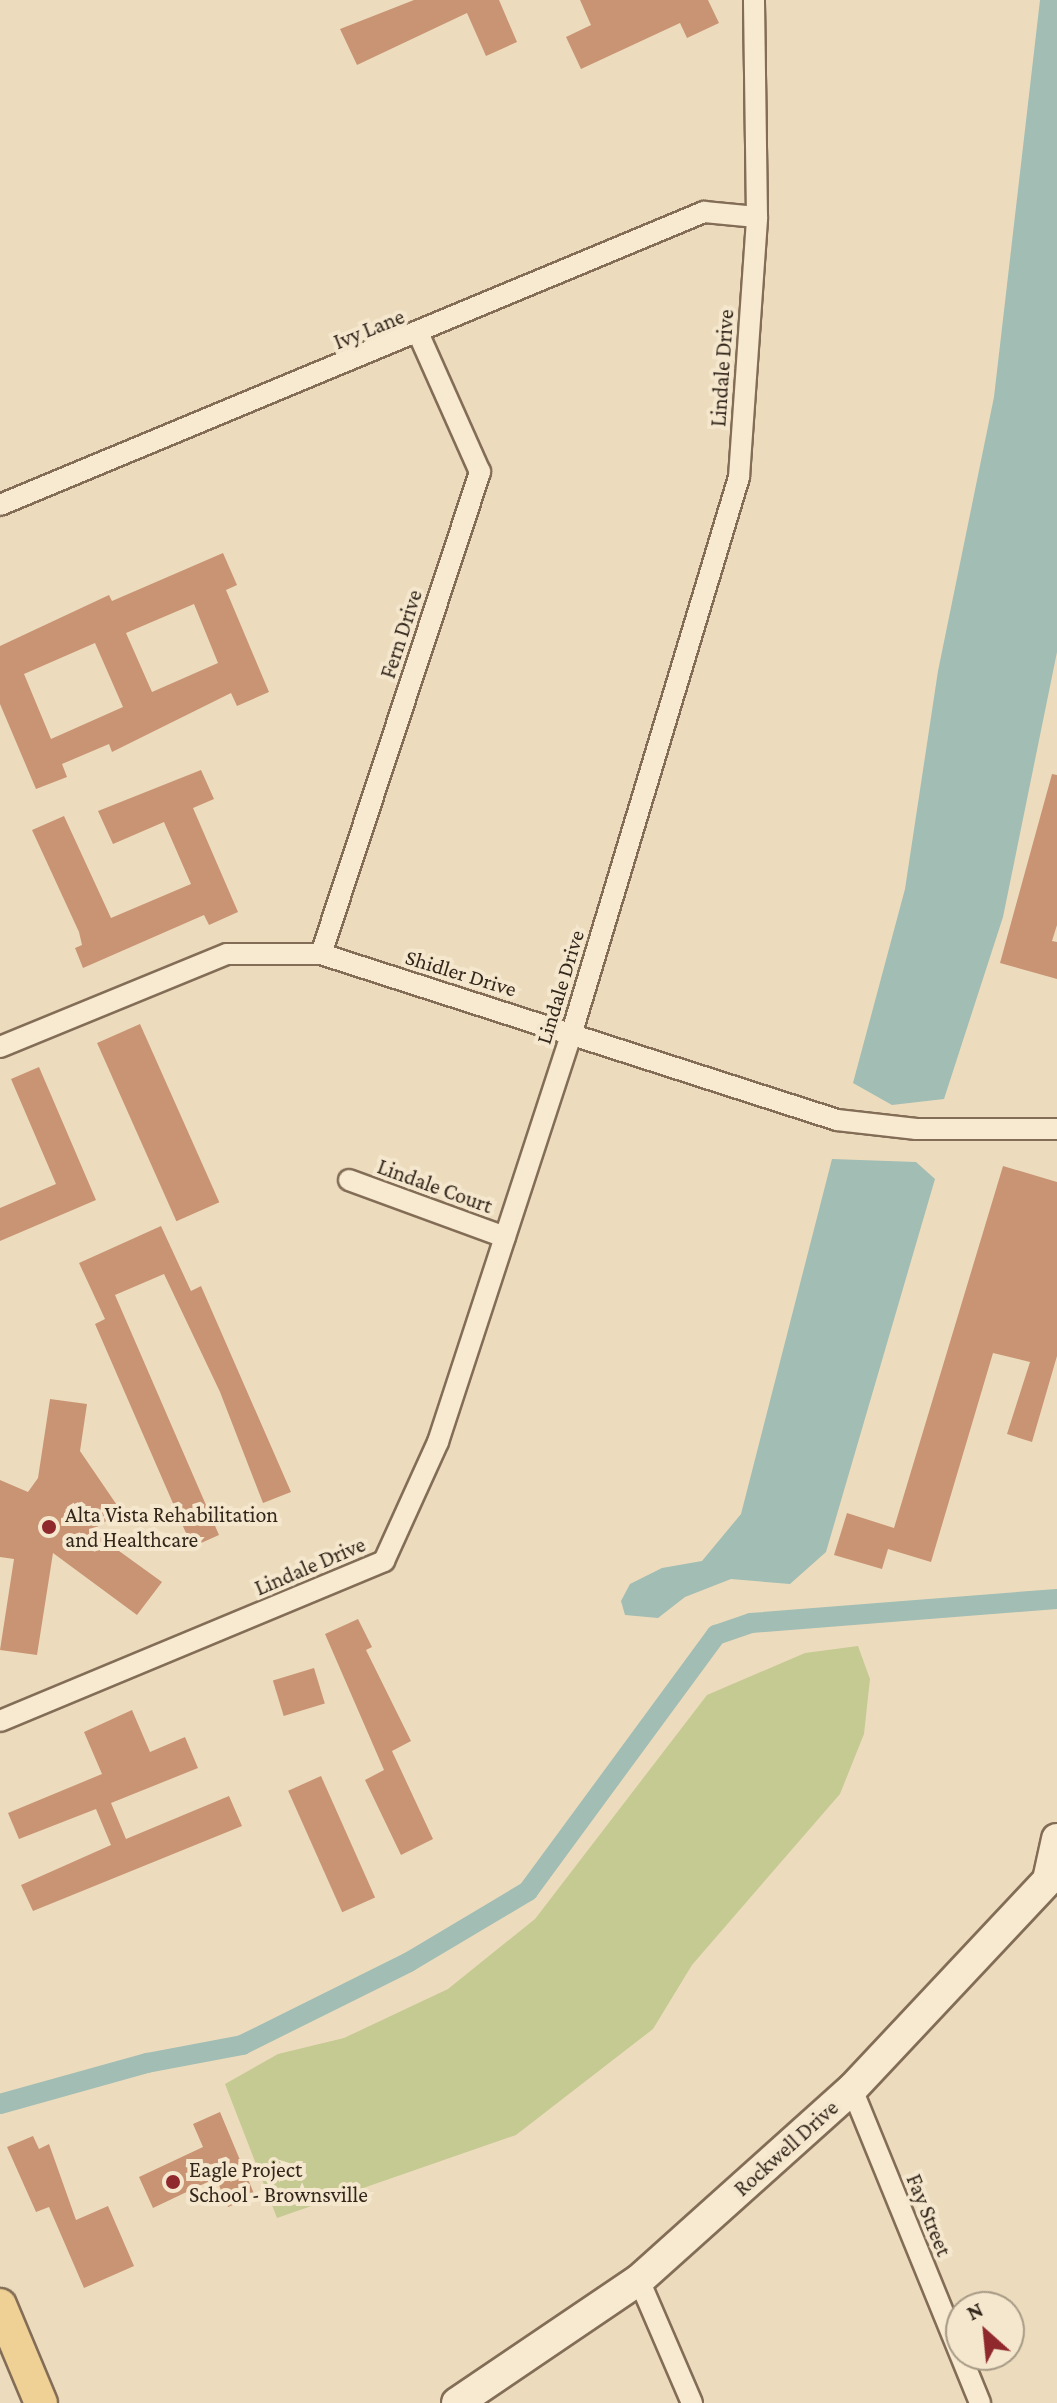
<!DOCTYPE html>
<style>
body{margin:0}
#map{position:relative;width:1057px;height:2403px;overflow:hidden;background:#ecdcbd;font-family:"Crimson Pro",serif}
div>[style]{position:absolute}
.green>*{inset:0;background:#c5c992}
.water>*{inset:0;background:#a1bdb4}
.canal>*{height:20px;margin:-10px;padding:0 10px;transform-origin:10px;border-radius:10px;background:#a1bdb4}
.building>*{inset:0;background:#c99474;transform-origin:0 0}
.roads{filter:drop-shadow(2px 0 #836d57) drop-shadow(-2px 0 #836d57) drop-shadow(0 2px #836d57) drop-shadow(0 -2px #836d57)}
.street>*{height:20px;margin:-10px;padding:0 10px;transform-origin:10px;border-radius:10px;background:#f7ead0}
.secondary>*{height:30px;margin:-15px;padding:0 15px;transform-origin:15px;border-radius:15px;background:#f7ead0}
.primary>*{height:32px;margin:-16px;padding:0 16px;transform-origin:16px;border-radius:16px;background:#efd095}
.dots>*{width:22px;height:22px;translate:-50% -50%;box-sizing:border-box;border:4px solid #f4e7cd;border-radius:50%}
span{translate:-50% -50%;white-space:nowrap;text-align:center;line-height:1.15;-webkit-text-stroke:8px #f4e7cd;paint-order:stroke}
.street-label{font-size:22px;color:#33261b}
.poi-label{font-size:22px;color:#33261b}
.left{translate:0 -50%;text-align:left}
.north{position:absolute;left:945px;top:2291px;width:80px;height:80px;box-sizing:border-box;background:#f4e7cd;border:2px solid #a79a86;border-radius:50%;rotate:333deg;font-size:22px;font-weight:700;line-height:32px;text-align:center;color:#33261b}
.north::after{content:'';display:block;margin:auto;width:28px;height:36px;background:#90292e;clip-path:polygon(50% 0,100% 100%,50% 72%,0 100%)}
</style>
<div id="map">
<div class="green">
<i style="clip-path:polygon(858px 1646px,870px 1679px,864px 1734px,840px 1794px,692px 1965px,653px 2029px,516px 2135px,277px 2218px,225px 2084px,278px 2054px,344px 2038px,448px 1989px,535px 1919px,707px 1695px,805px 1653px)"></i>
</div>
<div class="water">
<i style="clip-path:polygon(1040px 0,1057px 0,1057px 652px,1003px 917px,944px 1099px,892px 1105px,853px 1083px,905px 889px,938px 671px,994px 397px)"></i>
<i style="clip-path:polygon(832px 1159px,916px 1162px,935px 1179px,826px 1552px,790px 1584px,731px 1579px,685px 1597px,658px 1618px,625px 1615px,621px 1601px,630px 1584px,662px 1568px,702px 1561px,741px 1514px)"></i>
</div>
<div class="canal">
<i style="left:0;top:2104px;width:153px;rotate:-15.6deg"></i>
<i style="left:147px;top:2063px;width:97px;rotate:-10.7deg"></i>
<i style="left:242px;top:2045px;width:186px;rotate:-26.4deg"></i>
<i style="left:409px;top:1962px;width:139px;rotate:-30.8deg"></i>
<i style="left:528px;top:1891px;width:318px;rotate:-53.7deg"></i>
<i style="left:716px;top:1635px;width:37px;rotate:-19deg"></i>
<i style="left:751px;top:1623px;width:307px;rotate:-4.5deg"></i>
</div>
<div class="building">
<i style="clip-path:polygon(414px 0,499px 0,517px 42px,486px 56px,467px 13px,357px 65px,340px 29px)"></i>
<i style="clip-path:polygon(580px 0,708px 0,719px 23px,687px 38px,680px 23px,581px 69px,566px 37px,591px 25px)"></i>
<i style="clip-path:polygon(evenodd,223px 553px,237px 585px,226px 590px,269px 692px,237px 706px,231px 693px,112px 752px,109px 744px,62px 764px,67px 777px,36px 789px,0 704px,0 646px,109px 595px,112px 601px,223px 553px,194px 604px,218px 663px,152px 692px,126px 633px,194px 604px,223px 553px,95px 643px,123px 707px,51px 739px,24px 674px,95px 643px)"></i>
<i style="clip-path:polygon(201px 770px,214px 799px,193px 808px,238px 912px,209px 925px,204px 915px,83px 968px,75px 948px,82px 945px,79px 932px,32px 830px,64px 816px,111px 918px,191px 884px,164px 822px,113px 844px,98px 811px)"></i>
<i style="clip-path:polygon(1052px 774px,1057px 775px,1057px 925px,1052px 941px,1057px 942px,1057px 979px,1000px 963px)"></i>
<i style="left:140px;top:1024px;width:195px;height:47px;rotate:66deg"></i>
<i style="clip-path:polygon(39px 1067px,96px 1200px,0 1241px,0 1208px,56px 1184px,11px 1079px)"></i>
<i style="clip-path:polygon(1003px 1166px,1057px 1182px,1057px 1356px,1032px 1442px,1007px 1434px,1030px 1362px,993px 1353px,931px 1562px,888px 1549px,882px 1569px,834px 1555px,847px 1513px,894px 1528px)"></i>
<i style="clip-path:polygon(161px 1226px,191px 1291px,201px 1286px,291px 1492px,263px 1503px,220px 1392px,164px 1274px,115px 1295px,219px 1535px,192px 1547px,95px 1324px,105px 1319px,79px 1263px)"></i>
<i style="clip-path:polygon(50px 1399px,87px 1404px,80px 1451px,121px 1511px,97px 1527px,108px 1543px,162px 1582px,137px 1615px,53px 1553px,37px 1655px,0 1650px,14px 1559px,0 1557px,0 1480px,28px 1492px,38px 1478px)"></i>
<i style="clip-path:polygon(358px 1619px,372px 1647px,366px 1650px,411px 1741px,392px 1751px,433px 1839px,401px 1855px,365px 1780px,384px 1770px,325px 1634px)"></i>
<i style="left:314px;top:1668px;width:37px;height:43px;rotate:73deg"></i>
<i style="clip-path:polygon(132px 1710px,150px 1752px,185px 1737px,198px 1768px,111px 1803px,126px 1839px,229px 1796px,242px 1826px,33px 1911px,21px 1885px,111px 1845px,96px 1809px,19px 1839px,8px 1813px,102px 1774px,84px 1732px)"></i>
<i style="left:321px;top:1776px;width:133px;height:36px;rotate:66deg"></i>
<i style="clip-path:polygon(220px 2112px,255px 2196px,228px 2207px,216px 2178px,153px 2208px,139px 2177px,203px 2147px,193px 2124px)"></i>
<i style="clip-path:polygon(33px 2136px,39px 2149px,49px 2144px,76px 2220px,108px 2206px,134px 2266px,84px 2288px,49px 2207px,36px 2212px,7px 2147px)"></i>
</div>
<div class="roads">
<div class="street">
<i style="left:0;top:505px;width:763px;rotate:-22.6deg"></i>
<i style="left:704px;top:212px;width:53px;rotate:5.4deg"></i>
<i style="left:321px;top:954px;width:508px;rotate:-71.74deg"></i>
<i style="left:480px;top:472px;width:150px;rotate:-114deg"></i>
<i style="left:0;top:1047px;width:245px;rotate:-22.3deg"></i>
<i style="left:227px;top:954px;width:94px"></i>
<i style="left:321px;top:954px;width:542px;rotate:17.83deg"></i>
<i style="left:837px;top:1120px;width:80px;rotate:6.5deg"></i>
<i style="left:916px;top:1129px;width:141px"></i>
<i style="left:349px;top:1180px;width:166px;rotate:20.1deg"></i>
<i style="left:0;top:1721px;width:416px;rotate:-22.6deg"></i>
<i style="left:384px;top:1561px;width:131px;rotate:-65.6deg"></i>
<i style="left:438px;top:1442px;width:431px;rotate:-71.9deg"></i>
<i style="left:572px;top:1032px;width:580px;rotate:-73.25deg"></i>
<i style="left:739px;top:477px;width:261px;rotate:-86deg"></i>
<i style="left:757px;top:217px;width:217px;rotate:-90.8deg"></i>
<i style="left:852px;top:2089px;width:339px;rotate:67.8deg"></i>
<i style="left:639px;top:2280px;width:134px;rotate:66.7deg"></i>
</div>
<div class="secondary">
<i style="left:457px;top:2403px;width:220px;rotate:-34.1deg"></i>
<i style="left:639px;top:2280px;width:286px;rotate:-41.9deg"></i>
<i style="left:852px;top:2089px;width:287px;rotate:-46.8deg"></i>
<i style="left:1048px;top:1880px;width:42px;rotate:-77.6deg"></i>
</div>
<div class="primary">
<i style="left:0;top:2305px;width:106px;rotate:67.3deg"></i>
</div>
</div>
<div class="dots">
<i style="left:49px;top:1527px;background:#90292e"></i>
<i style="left:173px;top:2182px;background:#90292e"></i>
</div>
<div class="street-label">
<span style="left:369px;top:329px;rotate:-22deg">Ivy Lane</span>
<span style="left:722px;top:368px;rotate:-86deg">Lindale Drive</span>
<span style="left:401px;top:634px;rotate:-72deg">Fern Drive</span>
<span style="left:461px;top:973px;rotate:17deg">Shidler Drive</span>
<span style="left:560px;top:987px;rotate:-73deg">Lindale Drive</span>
<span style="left:435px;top:1186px;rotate:20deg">Lindale Court</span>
<span style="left:310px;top:1566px;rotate:-23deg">Lindale Drive</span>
<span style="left:786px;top:2148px;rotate:-42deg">Rockwell Drive</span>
<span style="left:929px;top:2215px;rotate:68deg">Fay Street</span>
</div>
<div class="poi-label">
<span class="left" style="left:65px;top:1527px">Alta Vista Rehabilitation<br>and Healthcare</span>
<span class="left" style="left:189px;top:2182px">Eagle Project<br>School - Brownsville</span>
</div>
<div class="north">N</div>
</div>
